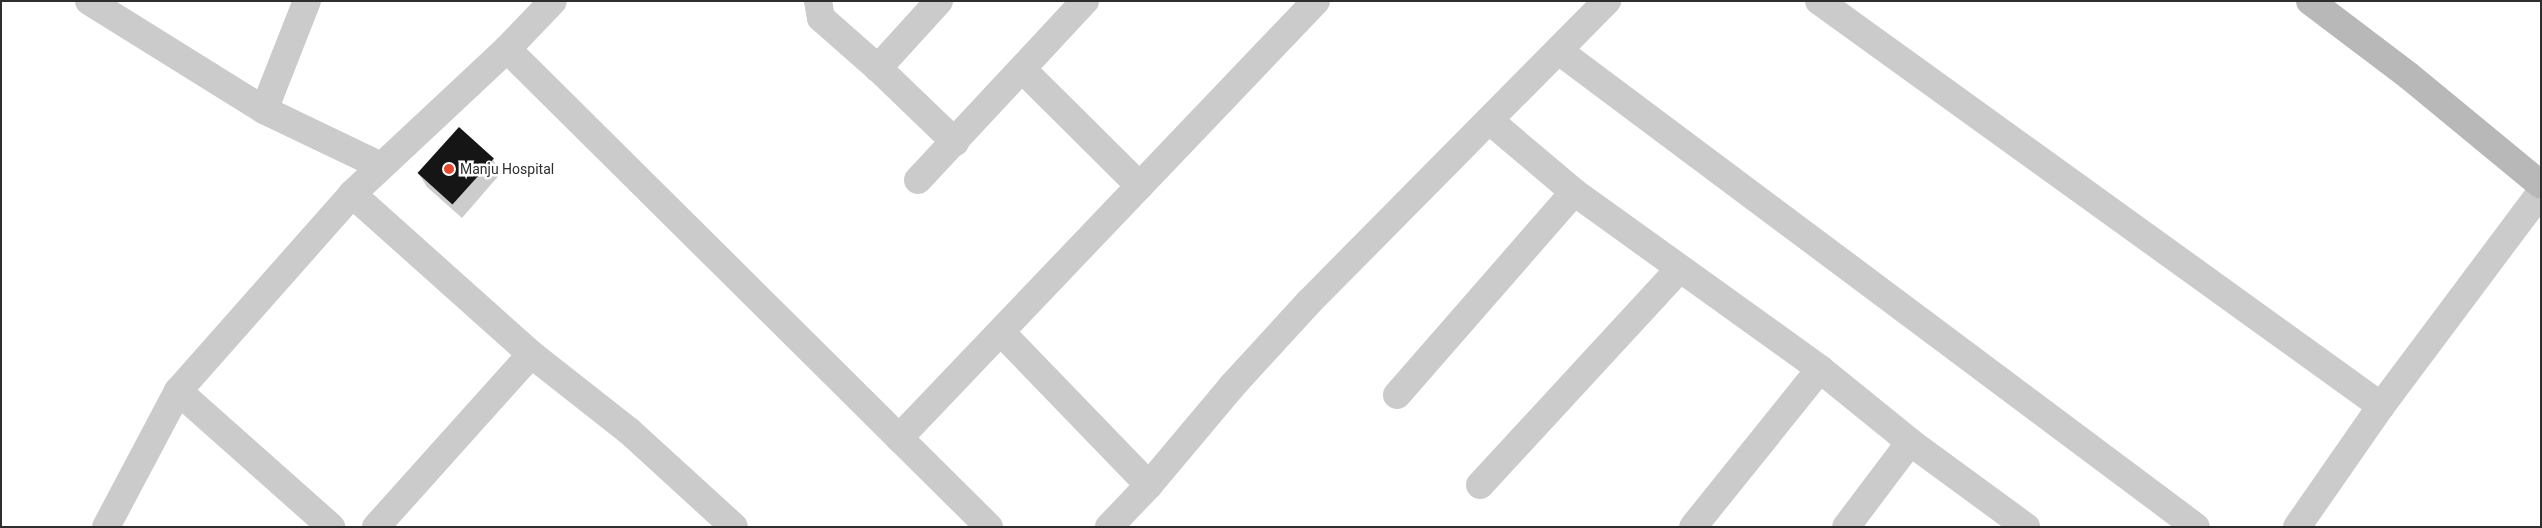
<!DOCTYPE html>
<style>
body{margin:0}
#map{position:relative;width:2542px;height:528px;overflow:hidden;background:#fff;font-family:Roboto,sans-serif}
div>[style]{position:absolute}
.shadow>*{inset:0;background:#0003}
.building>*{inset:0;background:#151515;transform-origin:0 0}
.street>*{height:28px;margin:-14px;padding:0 14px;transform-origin:14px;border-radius:14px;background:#cbcbcb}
.secondary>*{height:28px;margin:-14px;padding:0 14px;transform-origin:14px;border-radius:14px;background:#b8b8b8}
.dots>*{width:14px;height:14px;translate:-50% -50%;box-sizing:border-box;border:2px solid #fff;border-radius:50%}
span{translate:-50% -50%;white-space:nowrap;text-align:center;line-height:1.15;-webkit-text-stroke:5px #fff;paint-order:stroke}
.poi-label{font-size:14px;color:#2e2e2e}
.left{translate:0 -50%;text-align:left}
.frame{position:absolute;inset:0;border:2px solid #2e2e2e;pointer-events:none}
</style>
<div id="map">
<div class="shadow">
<i style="clip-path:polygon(493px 160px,501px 173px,462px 218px,427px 187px,419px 174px)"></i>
</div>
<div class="building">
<i style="left:459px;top:127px;width:47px;height:62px;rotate:42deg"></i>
</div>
<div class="street">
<i style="left:89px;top:1px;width:206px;rotate:31.9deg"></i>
<i style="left:264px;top:110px;width:130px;rotate:25.6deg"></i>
<i style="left:818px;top:1px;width:17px;rotate:80deg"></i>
<i style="left:821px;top:18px;width:76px;rotate:41.3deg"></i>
<i style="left:939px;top:1px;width:91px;rotate:132.3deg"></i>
<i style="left:878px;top:68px;width:107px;rotate:43.9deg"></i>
<i style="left:1819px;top:1px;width:693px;rotate:35.78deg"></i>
<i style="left:507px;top:49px;width:679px;rotate:44.76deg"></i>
<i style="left:1559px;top:51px;width:795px;rotate:36.77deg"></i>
<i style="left:1022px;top:69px;width:166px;rotate:44.8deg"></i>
<i style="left:264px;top:110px;width:117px;rotate:-68.5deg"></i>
<i style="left:1490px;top:121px;width:110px;rotate:40.2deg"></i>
<i style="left:1574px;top:192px;width:303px;rotate:35.7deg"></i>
<i style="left:1820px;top:369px;width:116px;rotate:39deg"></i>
<i style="left:1910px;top:442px;width:144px;rotate:36.2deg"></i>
<i style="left:918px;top:180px;width:245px;rotate:-47deg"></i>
<i style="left:352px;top:194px;width:240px;rotate:41.8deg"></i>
<i style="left:531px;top:354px;width:125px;rotate:38.2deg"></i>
<i style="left:629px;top:431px;width:142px;rotate:42.4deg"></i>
<i style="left:1001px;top:332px;width:213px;rotate:46deg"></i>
<i style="left:178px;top:391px;width:205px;rotate:41.6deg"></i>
<i style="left:1397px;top:395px;width:269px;rotate:-48.9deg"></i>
<i style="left:899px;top:438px;width:604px;rotate:-46.34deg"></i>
<i style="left:1480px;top:485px;width:294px;rotate:-47.3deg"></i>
<i style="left:106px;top:527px;width:154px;rotate:-62.1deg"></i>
<i style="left:178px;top:391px;width:263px;rotate:-48.5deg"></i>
<i style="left:352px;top:194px;width:212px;rotate:-43.1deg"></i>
<i style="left:507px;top:49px;width:66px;rotate:-46.2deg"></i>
<i style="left:376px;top:527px;width:232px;rotate:-48.1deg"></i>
<i style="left:1109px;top:527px;width:58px;rotate:-46.4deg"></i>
<i style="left:1149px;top:485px;width:129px;rotate:-50deg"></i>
<i style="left:1232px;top:386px;width:114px;rotate:-47.5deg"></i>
<i style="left:1309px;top:302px;width:424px;rotate:-45.3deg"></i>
<i style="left:1693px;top:527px;width:203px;rotate:-51.2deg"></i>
<i style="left:1846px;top:527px;width:106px;rotate:-53deg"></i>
<i style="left:2297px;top:527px;width:147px;rotate:-55.2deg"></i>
<i style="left:2381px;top:406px;width:267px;rotate:-53.2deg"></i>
</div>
<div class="secondary">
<i style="left:2310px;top:1px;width:124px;rotate:37.1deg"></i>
<i style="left:2409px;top:76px;width:171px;rotate:39.5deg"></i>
</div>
<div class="dots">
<i style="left:449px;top:169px;background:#e6482e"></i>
</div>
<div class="poi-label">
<span class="left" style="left:460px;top:169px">Manju Hospital</span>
</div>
<div class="frame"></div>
</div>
